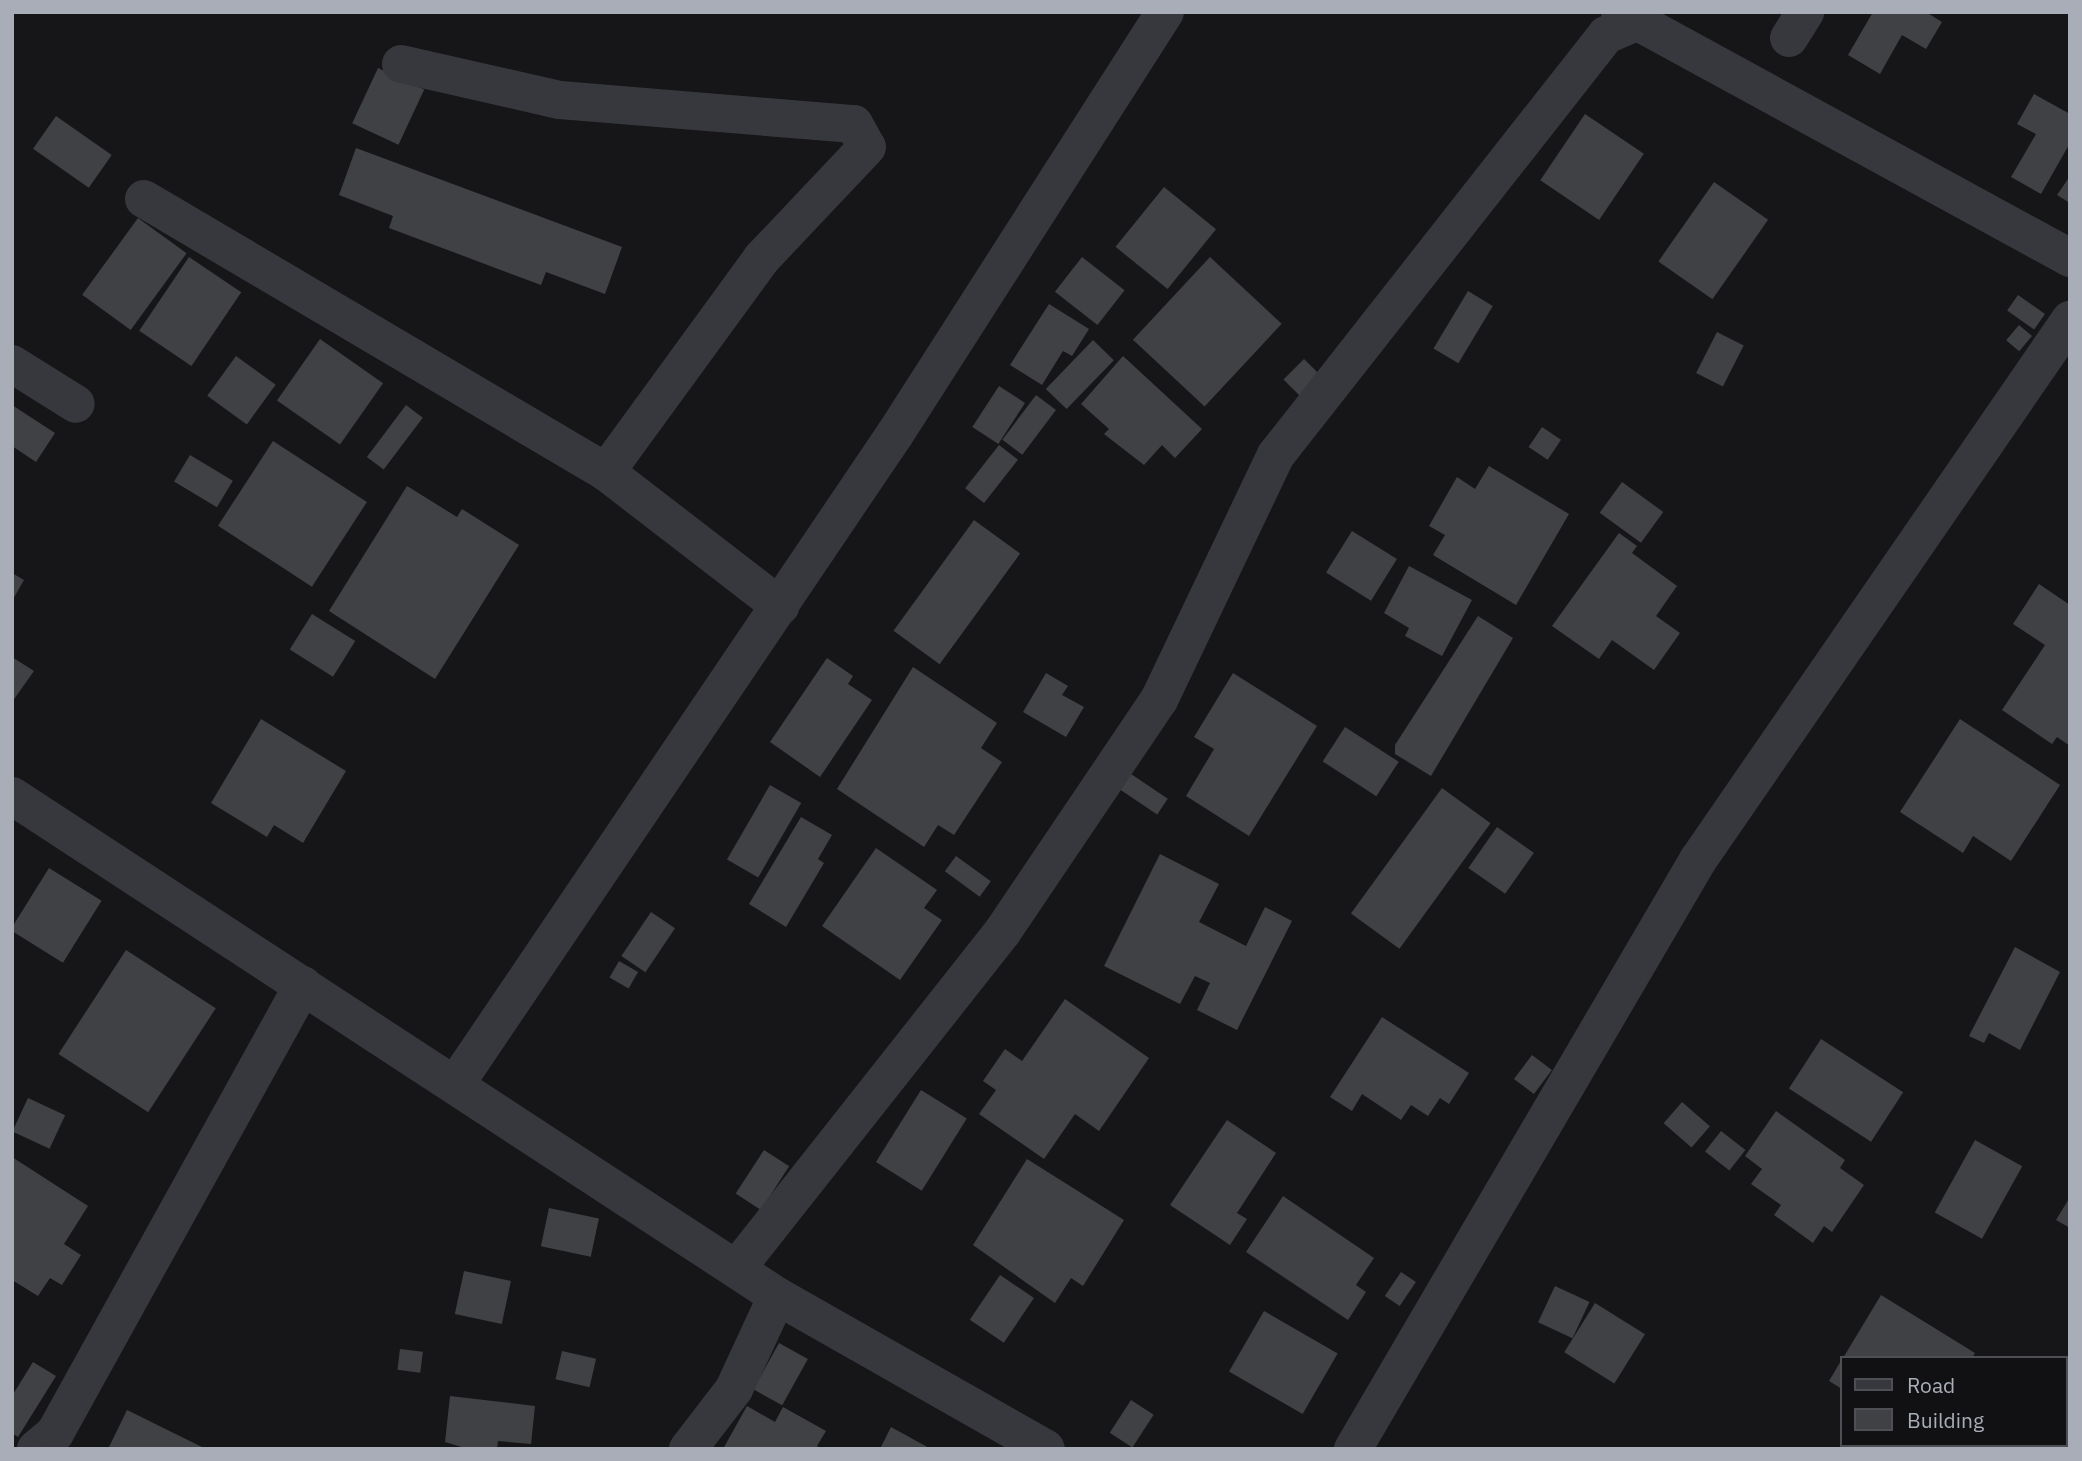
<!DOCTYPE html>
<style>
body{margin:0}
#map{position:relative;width:2082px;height:1461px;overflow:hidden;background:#161618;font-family:"IBM Plex Sans",sans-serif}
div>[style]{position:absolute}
.building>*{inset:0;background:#404145;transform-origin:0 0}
.minor>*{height:38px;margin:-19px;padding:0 19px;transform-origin:19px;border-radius:19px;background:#37383d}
span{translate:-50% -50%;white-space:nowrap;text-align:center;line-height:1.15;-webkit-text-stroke:6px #111113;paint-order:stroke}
.frame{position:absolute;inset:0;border:14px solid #a8adb8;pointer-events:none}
.legend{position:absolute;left:1840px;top:1356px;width:228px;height:91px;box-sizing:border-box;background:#111113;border:2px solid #4d4f55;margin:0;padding:9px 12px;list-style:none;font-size:21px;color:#a8adb8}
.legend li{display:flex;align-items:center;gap:14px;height:35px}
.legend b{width:35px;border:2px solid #4d4f55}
</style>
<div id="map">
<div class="building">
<i style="clip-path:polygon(1873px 12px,1926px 12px,1942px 22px,1926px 49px,1902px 35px,1880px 74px,1848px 55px)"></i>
<i style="left:378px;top:68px;width:51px;height:61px;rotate:25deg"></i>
<i style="clip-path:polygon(2034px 94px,2070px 114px,2070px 143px,2041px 194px,2011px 177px,2036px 134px,2017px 124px)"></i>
<i style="left:1585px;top:114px;width:71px;height:80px;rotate:34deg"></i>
<i style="left:56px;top:116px;width:68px;height:40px;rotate:35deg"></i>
<i style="clip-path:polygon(356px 148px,622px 247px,605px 294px,546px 272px,541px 285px,389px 228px,393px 216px,339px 195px)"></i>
<i style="clip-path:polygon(2070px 176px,2070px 203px,2057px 195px)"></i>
<i style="left:1714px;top:182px;width:66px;height:97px;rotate:35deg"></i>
<i style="left:1164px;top:187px;width:67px;height:77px;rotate:39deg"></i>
<i style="left:138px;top:218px;width:60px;height:95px;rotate:36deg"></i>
<i style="left:189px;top:257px;width:63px;height:89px;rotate:34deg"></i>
<i style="left:1082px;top:257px;width:54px;height:44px;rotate:38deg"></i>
<i style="left:1210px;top:257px;width:98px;height:113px;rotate:43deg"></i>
<i style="left:1468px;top:291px;width:29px;height:67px;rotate:31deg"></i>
<i style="left:2018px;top:295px;width:33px;height:19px;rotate:35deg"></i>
<i style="clip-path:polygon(1049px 304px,1089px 329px,1072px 356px,1063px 351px,1042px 385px,1010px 365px)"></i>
<i style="left:2019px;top:325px;width:17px;height:20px;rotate:40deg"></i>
<i style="left:1717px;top:332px;width:30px;height:46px;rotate:27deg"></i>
<i style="left:320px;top:339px;width:77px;height:75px;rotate:35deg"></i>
<i style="left:1093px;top:340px;width:29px;height:68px;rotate:44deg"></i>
<i style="left:236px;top:356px;width:49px;height:49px;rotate:36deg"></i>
<i style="clip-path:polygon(1123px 356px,1202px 429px,1175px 458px,1162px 445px,1144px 465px,1104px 434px,1109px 429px,1081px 404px)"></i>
<i style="left:1304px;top:359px;width:27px;height:29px;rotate:45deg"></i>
<i style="left:999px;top:386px;width:31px;height:49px;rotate:33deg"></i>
<i style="left:1036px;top:395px;width:25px;height:56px;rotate:37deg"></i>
<i style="clip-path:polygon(12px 405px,55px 433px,36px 462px,12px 446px)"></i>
<i style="left:406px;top:405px;width:21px;height:65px;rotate:37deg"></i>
<i style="left:1542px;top:427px;width:23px;height:24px;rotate:34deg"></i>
<i style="left:273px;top:441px;width:112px;height:101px;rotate:33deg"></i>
<i style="left:999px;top:445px;width:24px;height:55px;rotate:38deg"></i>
<i style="left:190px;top:455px;width:50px;height:31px;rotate:31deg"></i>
<i style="clip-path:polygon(1489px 466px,1569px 514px,1516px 605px,1433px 555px,1445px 535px,1429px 526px,1457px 477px,1475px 489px)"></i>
<i style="left:1622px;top:482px;width:51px;height:38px;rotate:36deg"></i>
<i style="clip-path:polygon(407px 486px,457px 517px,462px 509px,519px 545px,435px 679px,329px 611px)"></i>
<i style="left:974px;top:520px;width:57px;height:137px;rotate:36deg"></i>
<i style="left:1352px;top:531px;width:53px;height:49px;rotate:32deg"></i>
<i style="clip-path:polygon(1619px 533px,1637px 546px,1632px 553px,1677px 586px,1656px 616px,1680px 633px,1654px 670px,1612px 640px,1599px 659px,1552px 626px)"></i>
<i style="clip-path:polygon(1409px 566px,1472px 600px,1442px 656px,1405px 636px,1409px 628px,1384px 613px)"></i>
<i style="clip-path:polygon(12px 573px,24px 580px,12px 601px)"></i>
<i style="clip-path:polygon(2039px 584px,2070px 605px,2070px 746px,2057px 737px,2052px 744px,2002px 710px,2045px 645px,2013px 624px)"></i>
<i style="left:312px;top:614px;width:51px;height:42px;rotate:32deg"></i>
<i style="clip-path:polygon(1478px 616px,1513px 638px,1431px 776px,1395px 754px,1395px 745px)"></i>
<i style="clip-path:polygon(12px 657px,34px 671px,12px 702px)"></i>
<i style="clip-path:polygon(827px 658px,853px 676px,848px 684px,872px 700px,820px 777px,770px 742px)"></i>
<i style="clip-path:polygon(913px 667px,997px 723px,981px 748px,1002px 762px,954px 835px,938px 825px,924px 847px,837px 789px)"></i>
<i style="clip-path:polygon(1046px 673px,1068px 686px,1062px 695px,1084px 707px,1066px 737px,1023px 712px)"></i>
<i style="clip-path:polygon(1233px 673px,1317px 726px,1249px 836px,1186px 796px,1214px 749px,1194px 737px)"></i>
<i style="clip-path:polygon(261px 719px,346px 771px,303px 843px,274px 825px,267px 837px,211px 803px)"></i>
<i style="clip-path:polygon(1960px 719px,2060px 785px,2011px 861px,1973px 836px,1963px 853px,1900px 812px)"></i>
<i style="left:1345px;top:727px;width:64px;height:41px;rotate:33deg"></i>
<i style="left:1128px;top:772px;width:48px;height:19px;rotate:34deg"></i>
<i style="left:770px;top:785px;width:36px;height:86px;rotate:30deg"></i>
<i style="left:1442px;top:788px;width:60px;height:155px;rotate:36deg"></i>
<i style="clip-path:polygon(801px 817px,832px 835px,818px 859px,824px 863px,786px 927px,749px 904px)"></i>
<i style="left:1497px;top:827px;width:45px;height:50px;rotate:35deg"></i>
<i style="clip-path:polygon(876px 848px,937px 890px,924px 908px,942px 920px,900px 980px,822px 926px)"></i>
<i style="clip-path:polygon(1160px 854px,1219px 884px,1199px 922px,1246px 946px,1265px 907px,1292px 921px,1237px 1030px,1197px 1010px,1210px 983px,1195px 976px,1180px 1004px,1104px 966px)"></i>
<i style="left:956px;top:856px;width:43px;height:19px;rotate:36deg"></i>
<i style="left:49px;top:868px;width:62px;height:73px;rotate:32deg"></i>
<i style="left:651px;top:912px;width:29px;height:53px;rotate:34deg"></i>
<i style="clip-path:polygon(2015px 947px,2060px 972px,2020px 1050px,1989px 1033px,1984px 1043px,1969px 1036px)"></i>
<i style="left:126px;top:950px;width:107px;height:124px;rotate:33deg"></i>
<i style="left:619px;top:961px;width:22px;height:19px;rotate:30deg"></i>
<i style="clip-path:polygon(1065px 999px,1149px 1058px,1099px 1131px,1075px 1114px,1044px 1159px,979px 1114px,996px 1090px,983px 1081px,1005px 1049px,1022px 1061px)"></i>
<i style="clip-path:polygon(1382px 1017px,1469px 1073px,1449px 1104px,1440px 1098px,1428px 1116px,1411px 1105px,1401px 1120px,1362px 1094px,1352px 1111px,1330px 1097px)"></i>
<i style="left:1821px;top:1039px;width:98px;height:59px;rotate:33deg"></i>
<i style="left:1532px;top:1055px;width:25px;height:30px;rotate:37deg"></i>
<i style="left:921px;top:1090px;width:54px;height:85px;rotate:32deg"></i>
<i style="left:28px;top:1098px;width:41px;height:37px;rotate:25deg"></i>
<i style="left:1682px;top:1102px;width:37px;height:28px;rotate:41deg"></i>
<i style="clip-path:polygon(1776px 1111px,1845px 1160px,1840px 1168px,1864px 1185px,1832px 1232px,1824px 1226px,1813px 1243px,1774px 1215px,1781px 1205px,1751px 1184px,1762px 1169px,1745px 1156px)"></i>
<i style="clip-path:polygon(1227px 1120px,1276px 1153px,1237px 1213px,1247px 1219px,1230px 1245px,1170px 1205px)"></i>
<i style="left:1721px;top:1131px;width:31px;height:26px;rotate:38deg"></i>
<i style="left:1975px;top:1140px;width:54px;height:83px;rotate:29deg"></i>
<i style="left:764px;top:1150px;width:30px;height:52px;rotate:33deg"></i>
<i style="clip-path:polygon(12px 1157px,88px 1206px,64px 1244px,81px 1255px,62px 1285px,50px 1278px,38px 1296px,12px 1280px)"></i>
<i style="clip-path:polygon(1027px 1159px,1124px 1220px,1083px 1286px,1071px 1278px,1055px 1303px,973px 1245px)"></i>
<i style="clip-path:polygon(1283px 1196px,1374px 1258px,1356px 1285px,1366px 1292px,1348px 1320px,1246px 1252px)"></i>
<i style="clip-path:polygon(2070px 1197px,2070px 1228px,2056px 1220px)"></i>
<i style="left:549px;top:1208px;width:51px;height:39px;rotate:12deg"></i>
<i style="left:464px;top:1271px;width:48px;height:44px;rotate:12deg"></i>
<i style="left:1401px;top:1272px;width:18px;height:29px;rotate:34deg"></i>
<i style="left:1000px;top:1275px;width:41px;height:54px;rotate:34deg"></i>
<i style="left:1555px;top:1286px;width:38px;height:40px;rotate:25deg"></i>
<i style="clip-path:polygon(1881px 1295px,1975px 1353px,1972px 1358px,1843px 1358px)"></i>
<i style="left:1595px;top:1303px;width:59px;height:58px;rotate:32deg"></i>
<i style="left:1264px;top:1311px;width:85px;height:70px;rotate:30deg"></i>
<i style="left:779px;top:1343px;width:33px;height:53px;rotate:29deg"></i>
<i style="left:400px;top:1349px;width:23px;height:21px;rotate:7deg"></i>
<i style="left:562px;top:1351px;width:35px;height:29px;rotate:13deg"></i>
<i style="clip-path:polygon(1842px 1359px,1842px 1389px,1829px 1381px)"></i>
<i style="clip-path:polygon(33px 1362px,56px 1376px,18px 1437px,12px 1433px,12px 1396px)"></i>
<i style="clip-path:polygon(450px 1396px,535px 1406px,531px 1444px,498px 1441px,497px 1449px,468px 1449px,445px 1442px)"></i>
<i style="left:1131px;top:1400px;width:27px;height:39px;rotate:33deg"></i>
<i style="clip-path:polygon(747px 1406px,775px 1422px,783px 1407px,826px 1431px,817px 1446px,822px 1449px,723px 1449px)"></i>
<i style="clip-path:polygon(127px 1410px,206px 1449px,108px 1449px)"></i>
<i style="clip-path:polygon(891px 1427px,931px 1449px,880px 1449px)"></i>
</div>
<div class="minor">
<i style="left:1620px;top:12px;width:513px;rotate:28.66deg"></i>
<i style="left:1789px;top:38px;width:31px;rotate:-58deg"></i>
<i style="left:401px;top:64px;width:163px;rotate:12.8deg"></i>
<i style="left:560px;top:100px;width:295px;rotate:4.7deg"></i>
<i style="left:854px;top:124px;width:26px;rotate:61deg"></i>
<i style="left:867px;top:147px;width:153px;rotate:133.4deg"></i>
<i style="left:762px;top:258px;width:265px;rotate:126.1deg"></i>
<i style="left:144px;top:199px;width:537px;rotate:30.58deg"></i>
<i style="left:606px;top:472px;width:220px;rotate:37.6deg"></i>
<i style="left:12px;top:364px;width:75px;rotate:32deg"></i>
<i style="left:12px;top:796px;width:914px;rotate:33.17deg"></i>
<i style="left:777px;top:1296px;width:309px;rotate:29.6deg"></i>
<i style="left:455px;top:1085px;width:786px;rotate:-55.95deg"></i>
<i style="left:895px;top:434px;width:501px;rotate:-57.39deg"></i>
<i style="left:737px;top:1268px;width:429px;rotate:-51.7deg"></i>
<i style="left:1003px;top:931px;width:279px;rotate:-56deg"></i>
<i style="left:1159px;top:700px;width:272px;rotate:-64.5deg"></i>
<i style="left:1276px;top:455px;width:534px;rotate:-51.84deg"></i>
<i style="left:1606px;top:35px;width:33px;rotate:-23deg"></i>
<i style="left:2066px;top:1400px;width:7px;rotate:-56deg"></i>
<i style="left:36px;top:1449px;width:25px;rotate:-40deg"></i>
<i style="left:55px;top:1433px;width:512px;rotate:-61.03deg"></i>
<i style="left:688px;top:1449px;width:76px;rotate:-52.5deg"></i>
<i style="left:734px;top:1389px;width:102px;rotate:-65.2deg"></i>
<i style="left:1353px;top:1449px;width:683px;rotate:-59.64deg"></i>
<i style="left:1698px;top:860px;width:656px;rotate:-55.44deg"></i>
<i style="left:2040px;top:1449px;width:4px;rotate:-63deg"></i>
</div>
<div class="frame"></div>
<ul class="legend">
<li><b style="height:9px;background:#37383d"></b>Road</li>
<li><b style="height:19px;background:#404145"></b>Building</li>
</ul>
</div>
